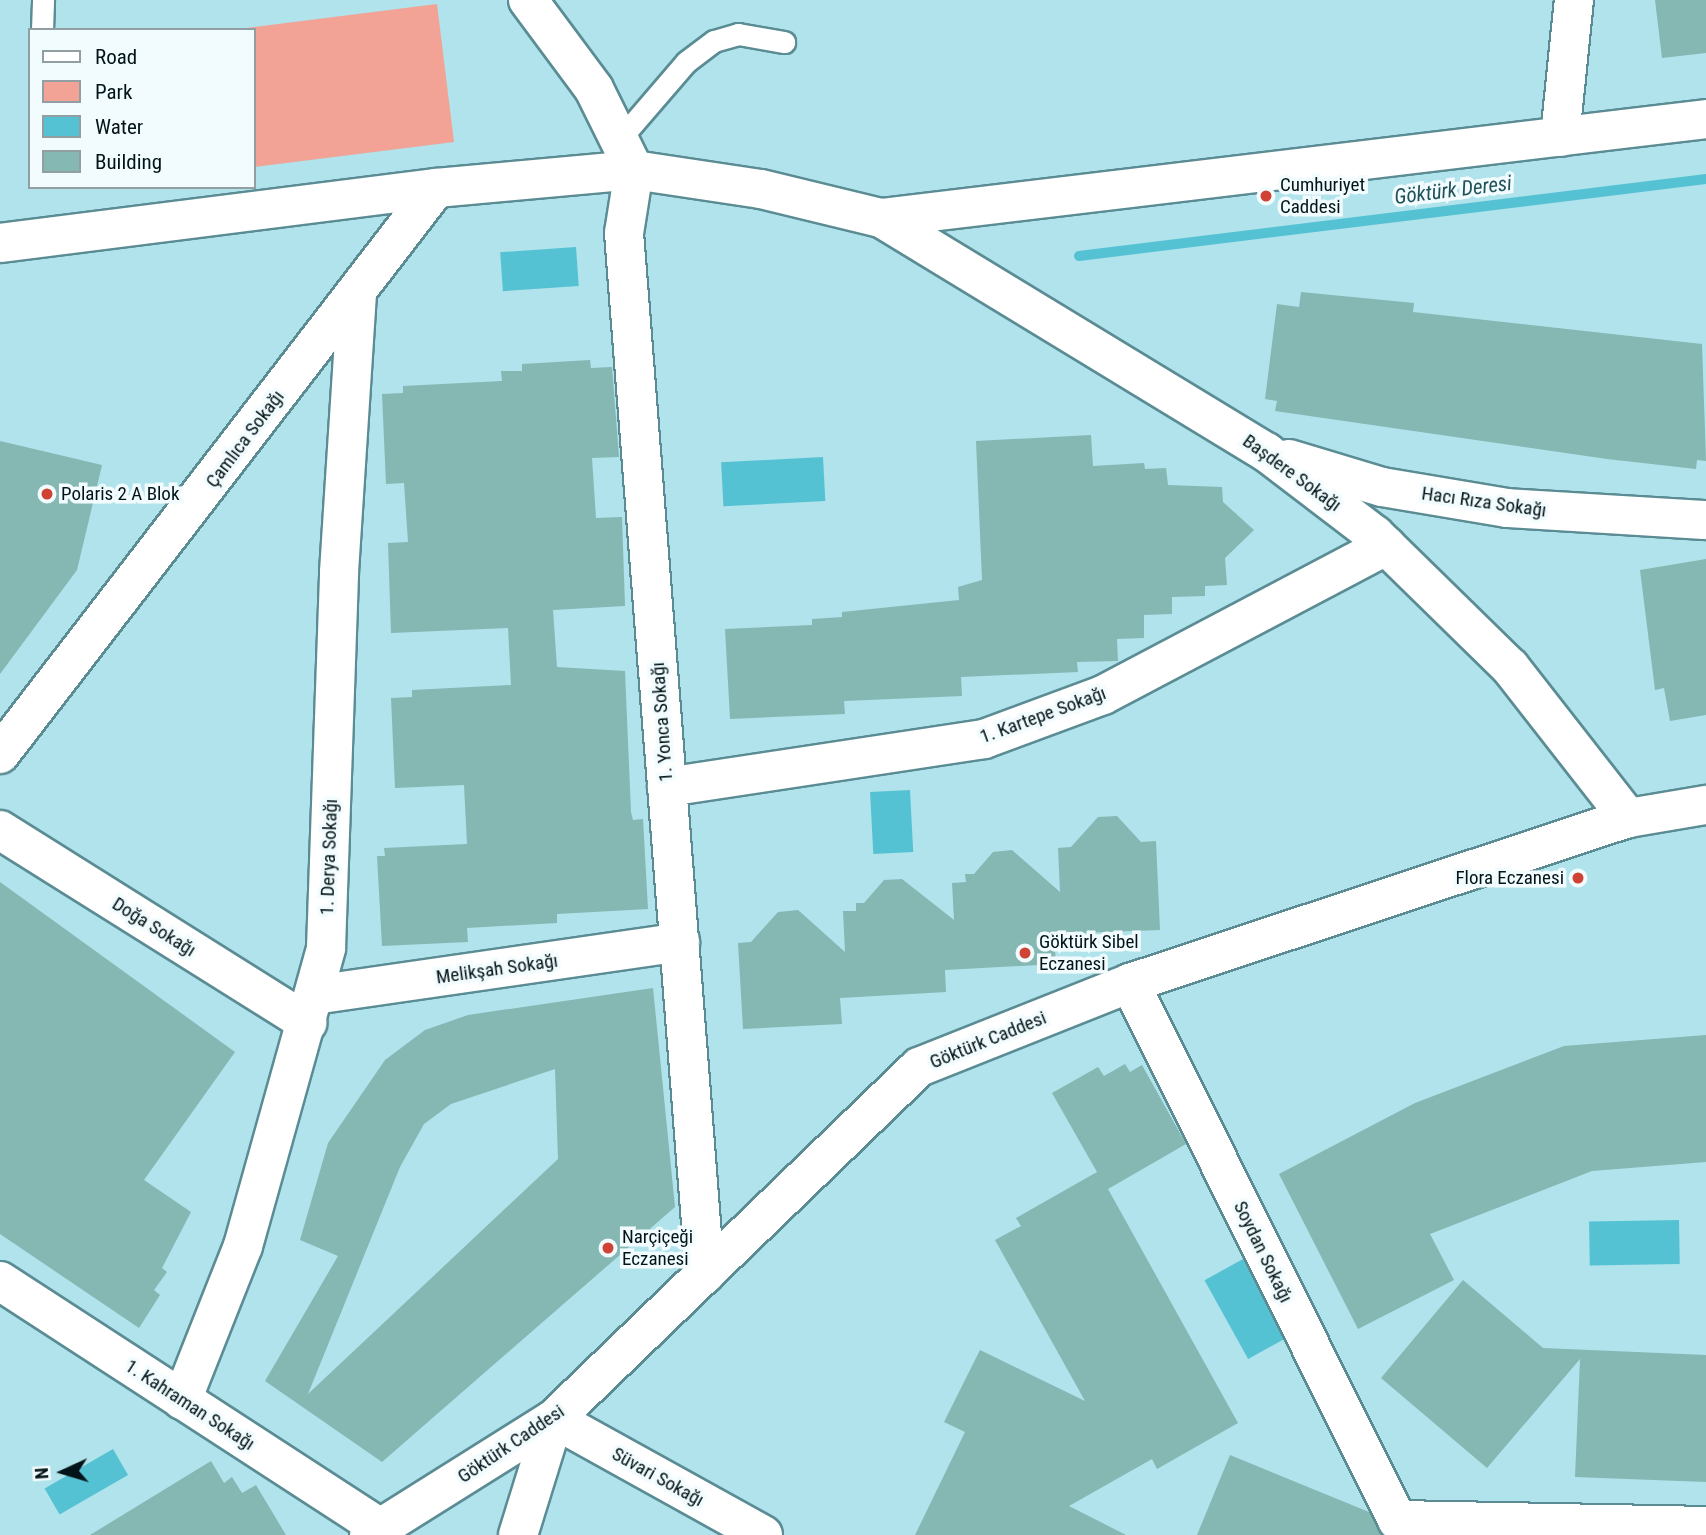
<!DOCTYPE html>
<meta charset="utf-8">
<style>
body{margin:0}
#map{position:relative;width:1706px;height:1535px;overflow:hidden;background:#b0e3ec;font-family:"Roboto Condensed",sans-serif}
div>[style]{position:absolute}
.green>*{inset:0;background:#f3a396}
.water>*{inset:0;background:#55c2d3;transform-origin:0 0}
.stream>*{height:10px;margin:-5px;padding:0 5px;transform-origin:5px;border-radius:5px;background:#55c2d3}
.building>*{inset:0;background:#85b7b3}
.roads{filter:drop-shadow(2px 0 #5b8c94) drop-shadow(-2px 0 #5b8c94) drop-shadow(0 2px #5b8c94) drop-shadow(0 -2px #5b8c94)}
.service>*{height:21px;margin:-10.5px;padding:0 10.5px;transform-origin:10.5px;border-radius:10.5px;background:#fff}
.minor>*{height:38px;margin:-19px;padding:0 19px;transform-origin:19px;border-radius:19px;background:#fff}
.tertiary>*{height:38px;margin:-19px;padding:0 19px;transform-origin:19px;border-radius:19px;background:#fff}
.secondary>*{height:38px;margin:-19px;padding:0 19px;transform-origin:19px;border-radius:19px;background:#fff}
.dots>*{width:19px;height:19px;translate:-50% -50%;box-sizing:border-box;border:4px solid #f2fcfe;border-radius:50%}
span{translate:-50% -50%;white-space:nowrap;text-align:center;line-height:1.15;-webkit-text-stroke:7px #f2fcfe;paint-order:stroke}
.poi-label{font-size:19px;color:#021418}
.left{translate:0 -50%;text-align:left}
.right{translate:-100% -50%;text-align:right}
.street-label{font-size:19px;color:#021418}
.water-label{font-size:21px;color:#215158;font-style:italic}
.legend{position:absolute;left:28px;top:28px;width:228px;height:161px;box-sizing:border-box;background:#f2fcfe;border:2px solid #929fa2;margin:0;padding:9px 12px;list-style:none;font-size:21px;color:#021418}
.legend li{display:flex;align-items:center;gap:14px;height:35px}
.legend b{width:35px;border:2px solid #929fa2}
.north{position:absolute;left:28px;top:1437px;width:70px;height:70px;-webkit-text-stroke:5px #f2fcfe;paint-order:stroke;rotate:266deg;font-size:19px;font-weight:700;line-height:28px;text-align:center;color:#021418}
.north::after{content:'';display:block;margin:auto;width:24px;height:32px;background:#021418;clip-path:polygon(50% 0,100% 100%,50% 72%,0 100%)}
</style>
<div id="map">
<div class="green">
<i style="clip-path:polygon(437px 4px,454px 142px,254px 167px,254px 30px,231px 30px)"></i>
</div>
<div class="water">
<i style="left:576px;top:247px;width:39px;height:76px;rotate:86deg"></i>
<i style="left:823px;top:457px;width:44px;height:102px;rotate:87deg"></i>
<i style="left:910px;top:790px;width:62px;height:40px;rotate:87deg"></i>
<i style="left:1679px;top:1220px;width:44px;height:90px;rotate:89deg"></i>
<i style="left:1243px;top:1259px;width:90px;height:44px;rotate:61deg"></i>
<i style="left:113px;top:1449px;width:30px;height:79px;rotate:60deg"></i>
</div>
<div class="stream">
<i style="left:1079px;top:256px;width:632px;rotate:-7deg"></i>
</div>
<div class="building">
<i style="clip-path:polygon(1655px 0,1706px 0,1706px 53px,1662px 58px)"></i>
<i style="clip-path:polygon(1301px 292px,1414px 303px,1413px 312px,1702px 344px,1706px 461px,1697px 460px,1696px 469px,1607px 459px,1275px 411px,1277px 401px,1265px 399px,1277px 304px,1299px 307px)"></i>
<i style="clip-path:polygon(590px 360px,591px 368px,612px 367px,619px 457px,592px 458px,596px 518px,622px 517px,625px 606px,553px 610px,557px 667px,625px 671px,631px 812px,633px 820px,643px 819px,648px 909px,557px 914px,557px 923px,467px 928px,468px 942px,382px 946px,377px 856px,385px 856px,384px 848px,467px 844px,464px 785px,395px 788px,391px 698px,412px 697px,412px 690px,511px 685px,508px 628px,391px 633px,388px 543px,408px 542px,404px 483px,386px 484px,382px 394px,403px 393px,403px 386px,502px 381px,501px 371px,522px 371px,522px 364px)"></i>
<i style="clip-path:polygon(1091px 435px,1093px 466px,1144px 463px,1145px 469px,1166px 468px,1168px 485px,1222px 487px,1223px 502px,1254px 530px,1225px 558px,1227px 585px,1205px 586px,1205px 596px,1172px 597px,1172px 614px,1144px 615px,1144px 638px,1117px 639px,1118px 661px,1077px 662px,1078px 672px,961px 677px,962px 696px,844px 701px,845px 714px,730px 719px,725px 629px,812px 625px,812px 619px,842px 617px,842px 612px,959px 600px,958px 587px,982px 580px,976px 441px)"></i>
<i style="clip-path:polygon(0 441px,102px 465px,77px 570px,0 674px)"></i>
<i style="clip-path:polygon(1706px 559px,1706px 715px,1670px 721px,1664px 688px,1655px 690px,1640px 570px)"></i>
<i style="clip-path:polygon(1117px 816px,1141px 842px,1156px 841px,1160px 930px,1054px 934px,1056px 964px,945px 970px,946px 992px,840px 998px,842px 1024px,743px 1029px,738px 943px,751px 942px,778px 912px,798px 910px,845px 952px,843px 911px,856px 911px,856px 903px,864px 903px,884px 880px,902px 879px,954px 920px,952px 883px,966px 882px,965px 874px,974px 874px,993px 852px,1012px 850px,1060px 892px,1058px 848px,1071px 847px,1098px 817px)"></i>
<i style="clip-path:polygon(0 882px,235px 1052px,144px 1180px,191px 1212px,162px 1268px,167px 1272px,154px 1290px,160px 1295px,139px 1328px,0 1234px)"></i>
<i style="clip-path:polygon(evenodd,653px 988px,675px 1207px,382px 1462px,265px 1381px,338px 1256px,300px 1240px,328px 1143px,385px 1060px,425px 1030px,468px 1015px,653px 988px,555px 1069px,558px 1159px,308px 1394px,400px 1167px,424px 1124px,451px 1104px,555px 1069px)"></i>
<i style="clip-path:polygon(1706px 1035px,1706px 1162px,1592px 1171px,1430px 1234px,1454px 1280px,1358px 1329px,1279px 1174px,1415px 1103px,1564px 1046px)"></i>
<i style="clip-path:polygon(1125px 1064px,1130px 1072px,1142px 1065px,1186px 1144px,1108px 1189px,1238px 1423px,1157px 1469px,1152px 1459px,1069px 1506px,1126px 1535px,915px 1535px,965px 1432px,944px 1422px,980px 1350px,1085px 1401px,995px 1240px,1021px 1226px,1016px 1218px,1097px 1172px,1052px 1093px,1098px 1067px,1104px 1076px)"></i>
<i style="clip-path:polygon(1463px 1280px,1543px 1348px,1706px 1355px,1706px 1482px,1575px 1477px,1580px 1359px,1487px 1468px,1381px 1378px)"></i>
<i style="clip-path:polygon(1230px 1455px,1369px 1512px,1382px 1535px,1197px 1535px)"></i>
<i style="clip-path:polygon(211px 1461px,224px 1483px,232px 1477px,242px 1493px,256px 1485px,286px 1535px,90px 1535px)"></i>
</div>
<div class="roads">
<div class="service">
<i style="left:42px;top:30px;width:30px;rotate:-88deg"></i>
<i style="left:619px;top:140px;width:103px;rotate:-49.3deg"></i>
<i style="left:686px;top:62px;width:35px;rotate:-37deg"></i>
<i style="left:714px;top:41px;width:25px;rotate:-16deg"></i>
<i style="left:738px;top:34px;width:47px;rotate:9.9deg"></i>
</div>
<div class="minor">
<i style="left:1560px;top:137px;width:138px;rotate:-84.2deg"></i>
<i style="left:881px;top:218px;width:451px;rotate:31.3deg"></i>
<i style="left:1266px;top:452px;width:137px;rotate:37.3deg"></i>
<i style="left:1375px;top:535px;width:189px;rotate:44.4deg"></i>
<i style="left:1510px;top:667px;width:192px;rotate:52deg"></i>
<i style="left:0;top:243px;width:439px;rotate:-7.2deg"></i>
<i style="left:436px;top:188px;width:199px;rotate:-5.2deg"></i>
<i style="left:1289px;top:459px;width:97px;rotate:16.8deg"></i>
<i style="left:1382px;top:487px;width:127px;rotate:9.5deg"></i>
<i style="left:1507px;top:508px;width:199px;rotate:3.5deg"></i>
<i style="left:0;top:754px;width:714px;rotate:-52.39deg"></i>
<i style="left:667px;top:787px;width:321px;rotate:-8.6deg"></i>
<i style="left:984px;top:739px;width:127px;rotate:-20.3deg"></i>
<i style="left:1103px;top:695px;width:320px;rotate:-27.8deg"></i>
<i style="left:0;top:830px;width:363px;rotate:32.1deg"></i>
<i style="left:1130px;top:983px;width:600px;rotate:63.56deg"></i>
<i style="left:314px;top:995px;width:370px;rotate:-8.2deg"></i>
<i style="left:0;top:1281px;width:453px;rotate:33deg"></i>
<i style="left:182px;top:1400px;width:166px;rotate:-68.4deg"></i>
<i style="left:243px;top:1246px;width:309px;rotate:-74.4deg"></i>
<i style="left:326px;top:948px;width:376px;rotate:-88deg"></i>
<i style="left:339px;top:572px;width:282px;rotate:-86.3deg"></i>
<i style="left:554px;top:1419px;width:239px;rotate:29deg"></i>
<i style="left:1397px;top:1520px;width:309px;rotate:1.1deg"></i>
</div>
<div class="tertiary">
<i style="left:634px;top:170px;width:64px;rotate:99deg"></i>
<i style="left:624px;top:233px;width:1044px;rotate:85.55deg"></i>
</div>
<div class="secondary">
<i style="left:528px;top:0;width:111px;rotate:53.4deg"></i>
<i style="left:594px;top:89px;width:90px;rotate:63.7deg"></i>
<i style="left:634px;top:170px;width:128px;rotate:8.5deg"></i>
<i style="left:761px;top:189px;width:123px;rotate:13.6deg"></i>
<i style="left:881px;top:218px;width:831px;rotate:-6.84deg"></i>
<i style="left:369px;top:1535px;width:218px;rotate:-32.1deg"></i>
<i style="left:554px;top:1419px;width:507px;rotate:-43.96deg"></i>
<i style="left:919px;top:1067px;width:227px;rotate:-21.7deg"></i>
<i style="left:1130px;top:983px;width:525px;rotate:-18.33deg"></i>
<i style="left:1628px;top:818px;width:79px;rotate:-9.5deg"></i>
<i style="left:518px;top:1535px;width:121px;rotate:-72.8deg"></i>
</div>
</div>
<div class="dots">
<i style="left:1266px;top:196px;background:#cf4234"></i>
<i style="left:47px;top:494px;background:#cf4234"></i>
<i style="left:1578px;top:878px;background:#cf4234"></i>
<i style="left:1025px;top:953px;background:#cf4234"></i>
<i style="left:608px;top:1248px;background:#cf4234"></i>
</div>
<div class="poi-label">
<span class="left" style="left:1280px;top:196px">Cumhuriyet<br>Caddesi</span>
<span class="left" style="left:61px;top:494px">Polaris 2 A Blok</span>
<span class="right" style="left:1564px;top:878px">Flora Eczanesi</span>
<span class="left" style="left:1039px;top:953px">Göktürk Sibel<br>Eczanesi</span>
<span class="left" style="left:622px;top:1248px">Narçiçeği<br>Eczanesi</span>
</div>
<div class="street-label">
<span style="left:245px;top:439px;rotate:-53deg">Çamlıca Sokağı</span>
<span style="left:1292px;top:473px;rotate:36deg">Başdere Sokağı</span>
<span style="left:1484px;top:502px;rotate:8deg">Hacı Rıza Sokağı</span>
<span style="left:1043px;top:715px;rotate:-20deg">1. Kartepe Sokağı</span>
<span style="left:662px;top:722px;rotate:-94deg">1. Yonca Sokağı</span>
<span style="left:329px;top:857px;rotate:-88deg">1. Derya Sokağı</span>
<span style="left:154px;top:927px;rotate:32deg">Doğa Sokağı</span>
<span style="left:497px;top:969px;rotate:-8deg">Melikşah Sokağı</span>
<span style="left:988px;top:1040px;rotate:-22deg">Göktürk Caddesi</span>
<span style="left:1263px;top:1252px;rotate:64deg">Soydan Sokağı</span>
<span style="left:190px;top:1405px;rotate:33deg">1. Kahraman Sokağı</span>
<span style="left:511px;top:1444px;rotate:-34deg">Göktürk Caddesi</span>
<span style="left:658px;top:1477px;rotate:29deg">Süvari Sokağı</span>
</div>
<div class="water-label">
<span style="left:1453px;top:190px;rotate:-7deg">Göktürk Deresi</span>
</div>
<ul class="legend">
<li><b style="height:9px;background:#fff"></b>Road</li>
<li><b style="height:19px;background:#f3a396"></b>Park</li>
<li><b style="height:19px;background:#55c2d3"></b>Water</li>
<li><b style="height:19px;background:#85b7b3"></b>Building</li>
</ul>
<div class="north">N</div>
</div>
